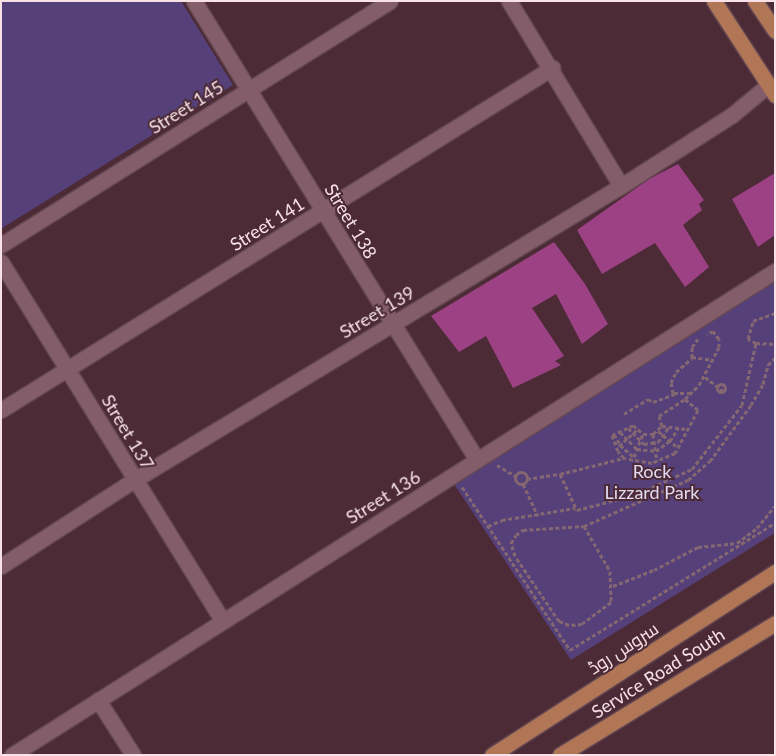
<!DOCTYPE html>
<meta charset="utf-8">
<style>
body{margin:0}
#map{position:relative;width:776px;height:756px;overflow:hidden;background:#4c2b36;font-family:Lato,Cairo,sans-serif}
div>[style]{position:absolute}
.green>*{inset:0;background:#55407a}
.building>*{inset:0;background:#9c4184}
.path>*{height:3px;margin-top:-1.5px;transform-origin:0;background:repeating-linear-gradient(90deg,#846770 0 4px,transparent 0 6.5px)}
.path>.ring{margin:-1.5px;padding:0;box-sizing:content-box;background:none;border:3px solid #846770;border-radius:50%}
.roads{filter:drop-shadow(1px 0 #654853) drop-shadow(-1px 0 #654853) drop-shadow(0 1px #654853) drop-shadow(0 -1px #654853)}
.minor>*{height:15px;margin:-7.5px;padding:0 7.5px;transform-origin:7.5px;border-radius:7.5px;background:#835d69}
.major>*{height:15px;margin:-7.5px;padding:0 7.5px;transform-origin:7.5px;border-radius:7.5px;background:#b07656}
span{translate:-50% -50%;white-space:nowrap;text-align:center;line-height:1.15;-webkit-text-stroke:4px #4c2b36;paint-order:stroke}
.street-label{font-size:18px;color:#f8e2e8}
.park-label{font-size:18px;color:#e2daf4}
.frame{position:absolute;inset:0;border:2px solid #f8e2e8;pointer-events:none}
</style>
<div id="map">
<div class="green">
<i style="clip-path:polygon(1px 1px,181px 1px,233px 85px,2px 228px)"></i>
<i style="clip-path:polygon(775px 281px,775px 533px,571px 660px,452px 481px)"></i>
</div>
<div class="building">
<i style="clip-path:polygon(678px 164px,704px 200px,699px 204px,702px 210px,683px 225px,709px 267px,685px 287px,655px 243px,602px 274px,577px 230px,649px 179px)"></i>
<i style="clip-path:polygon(775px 173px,775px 235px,758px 247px,732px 199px)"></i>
<i style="clip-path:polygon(554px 242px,585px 284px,608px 324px,582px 344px,556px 294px,532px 308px,564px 356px,555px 361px,561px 365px,513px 388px,486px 336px,459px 352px,431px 316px)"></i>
</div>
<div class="path">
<i style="left:756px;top:343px;width:19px;rotate:3deg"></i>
<i style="left:692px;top:357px;width:22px;rotate:8deg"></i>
<i style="left:705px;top:377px;width:23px;rotate:38deg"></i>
<i class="ring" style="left:717px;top:384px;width:5px;height:5px"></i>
<i style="left:691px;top:393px;width:18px;rotate:180deg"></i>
<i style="left:673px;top:393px;width:10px;rotate:-101deg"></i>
<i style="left:671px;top:383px;width:12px;rotate:-66deg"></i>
<i style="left:676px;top:372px;width:21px;rotate:-41deg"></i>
<i style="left:692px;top:358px;width:11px;rotate:-90deg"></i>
<i style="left:692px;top:347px;width:10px;rotate:-53deg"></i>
<i style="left:685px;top:399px;width:17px;rotate:40deg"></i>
<i style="left:698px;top:410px;width:49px;rotate:118.1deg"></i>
<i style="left:675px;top:453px;width:25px;rotate:157deg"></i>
<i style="left:652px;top:463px;width:28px;rotate:-170deg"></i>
<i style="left:624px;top:458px;width:9px;rotate:-131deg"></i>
<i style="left:618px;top:451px;width:17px;rotate:-111deg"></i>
<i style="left:612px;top:435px;width:23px;rotate:-25deg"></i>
<i style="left:633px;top:425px;width:13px;rotate:42deg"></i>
<i style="left:643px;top:434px;width:10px"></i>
<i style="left:653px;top:434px;width:12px;rotate:-42deg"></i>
<i style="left:662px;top:426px;width:10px;rotate:-107deg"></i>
<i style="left:659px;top:416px;width:31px;rotate:-33deg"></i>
<i style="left:685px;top:399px;width:20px;rotate:-45deg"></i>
<i style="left:699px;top:385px;width:43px;rotate:-62.2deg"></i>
<i style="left:719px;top:347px;width:8px;rotate:-90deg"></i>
<i style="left:719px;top:339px;width:10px;rotate:-127deg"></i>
<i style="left:713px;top:331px;width:7px;rotate:153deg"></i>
<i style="left:624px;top:414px;width:28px;rotate:-32deg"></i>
<i style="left:648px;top:399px;width:6px;rotate:31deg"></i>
<i style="left:653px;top:402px;width:23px;rotate:-20deg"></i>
<i style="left:662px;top:426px;width:25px;rotate:7deg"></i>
<i style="left:628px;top:428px;width:23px;rotate:45deg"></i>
<i style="left:644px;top:444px;width:14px;rotate:-8deg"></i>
<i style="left:658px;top:442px;width:19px;rotate:-54deg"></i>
<i style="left:658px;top:431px;width:26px;rotate:40deg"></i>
<i style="left:620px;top:432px;width:24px;rotate:45deg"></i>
<i style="left:637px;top:449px;width:19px;rotate:6deg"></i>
<i style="left:656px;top:451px;width:17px;rotate:-36deg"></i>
<i style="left:670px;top:441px;width:15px;rotate:-58deg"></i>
<i style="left:614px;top:434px;width:13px;rotate:61deg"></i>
<i style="left:620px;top:445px;width:18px;rotate:41deg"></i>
<i style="left:653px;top:434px;width:27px;rotate:82deg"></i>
<i style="left:619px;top:446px;width:24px;rotate:-42deg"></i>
<i style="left:634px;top:457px;width:25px;rotate:-69deg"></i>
<i style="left:497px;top:465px;width:21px;rotate:31deg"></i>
<i class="ring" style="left:515px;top:472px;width:9px;height:9px"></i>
<i style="left:560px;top:474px;width:40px;rotate:65deg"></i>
<i style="left:577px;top:510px;width:59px;rotate:-14.7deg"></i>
<i style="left:634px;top:495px;width:64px;rotate:-24.1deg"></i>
<i style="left:692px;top:469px;width:81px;rotate:-52deg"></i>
<i style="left:742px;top:405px;width:64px;rotate:-77.3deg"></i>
<i style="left:756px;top:343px;width:9px;rotate:-153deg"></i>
<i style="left:748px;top:339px;width:19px;rotate:-74deg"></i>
<i style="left:753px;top:321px;width:23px;rotate:-20deg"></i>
<i style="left:527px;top:479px;width:33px;rotate:-9deg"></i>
<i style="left:560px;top:474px;width:66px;rotate:-14deg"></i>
<i style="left:523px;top:484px;width:35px;rotate:65deg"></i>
<i style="left:462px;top:487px;width:196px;rotate:56.5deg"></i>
<i style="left:570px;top:650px;width:241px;rotate:-31.8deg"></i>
<i style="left:488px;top:526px;width:15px;rotate:-23deg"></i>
<i style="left:502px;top:520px;width:74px;rotate:-9.3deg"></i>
<i style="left:584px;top:526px;width:52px;rotate:60deg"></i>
<i style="left:610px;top:571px;width:31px;rotate:88deg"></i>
<i style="left:611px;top:602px;width:36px;rotate:143deg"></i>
<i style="left:582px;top:624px;width:13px;rotate:176deg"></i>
<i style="left:569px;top:625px;width:11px;rotate:-158deg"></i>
<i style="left:559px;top:621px;width:78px;rotate:-124.1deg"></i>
<i style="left:515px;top:556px;width:14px;rotate:-107deg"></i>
<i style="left:511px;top:543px;width:9px;rotate:-58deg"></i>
<i style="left:516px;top:535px;width:9px;rotate:-36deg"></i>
<i style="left:523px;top:530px;width:61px;rotate:-3.8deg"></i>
<i style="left:584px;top:526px;width:114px;rotate:-23.9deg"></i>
<i style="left:688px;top:480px;width:29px;rotate:-41deg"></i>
<i style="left:710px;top:461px;width:69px;rotate:-53.8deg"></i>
<i style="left:751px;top:405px;width:24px;rotate:-60deg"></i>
<i style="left:763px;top:384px;width:20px;rotate:-75deg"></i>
<i style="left:768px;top:365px;width:10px;rotate:-45deg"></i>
<i style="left:613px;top:586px;width:44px;rotate:-21.3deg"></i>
<i style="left:654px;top:570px;width:50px;rotate:-27.6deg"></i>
<i style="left:698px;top:547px;width:39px;rotate:-6deg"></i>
<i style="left:737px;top:543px;width:25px;rotate:-37deg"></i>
<i style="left:757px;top:528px;width:28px;rotate:-51deg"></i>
</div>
<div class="roads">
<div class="minor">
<i style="left:194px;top:1px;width:539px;rotate:58.34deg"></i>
<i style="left:509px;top:1px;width:216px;rotate:58.8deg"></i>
<i style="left:1px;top:245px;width:459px;rotate:-32.1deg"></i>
<i style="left:1px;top:262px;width:422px;rotate:58.3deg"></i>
<i style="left:1px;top:410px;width:649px;rotate:-31.83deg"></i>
<i style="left:1px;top:566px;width:158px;rotate:-32.9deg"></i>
<i style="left:134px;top:480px;width:569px;rotate:-31.12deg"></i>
<i style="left:621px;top:186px;width:132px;rotate:-32.6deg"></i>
<i style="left:732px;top:115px;width:47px;rotate:-39.8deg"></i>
<i style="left:98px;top:700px;width:65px;rotate:57.5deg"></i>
<i style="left:12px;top:755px;width:904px;rotate:-32.39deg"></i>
</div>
<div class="major">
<i style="left:714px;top:1px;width:112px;rotate:57deg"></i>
<i style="left:755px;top:1px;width:36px;rotate:56deg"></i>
<i style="left:492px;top:755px;width:337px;rotate:-32.9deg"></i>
<i style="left:560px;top:755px;width:252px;rotate:-31.5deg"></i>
</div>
</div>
<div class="street-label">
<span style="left:186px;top:107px;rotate:-32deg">Street 145</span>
<span style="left:351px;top:221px;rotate:59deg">Street 138</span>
<span style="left:267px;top:224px;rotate:-32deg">Street 141</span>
<span style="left:377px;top:312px;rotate:-31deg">Street 139</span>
<span style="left:128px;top:432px;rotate:59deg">Street 137</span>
<span style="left:383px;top:497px;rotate:-32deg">Street 136</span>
<span style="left:623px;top:648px;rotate:-33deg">سروس روڈ</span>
<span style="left:658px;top:673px;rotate:-32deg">Service Road South</span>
</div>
<div class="park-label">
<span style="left:652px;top:482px">Rock<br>Lizzard Park</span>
</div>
<div class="frame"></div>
</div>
